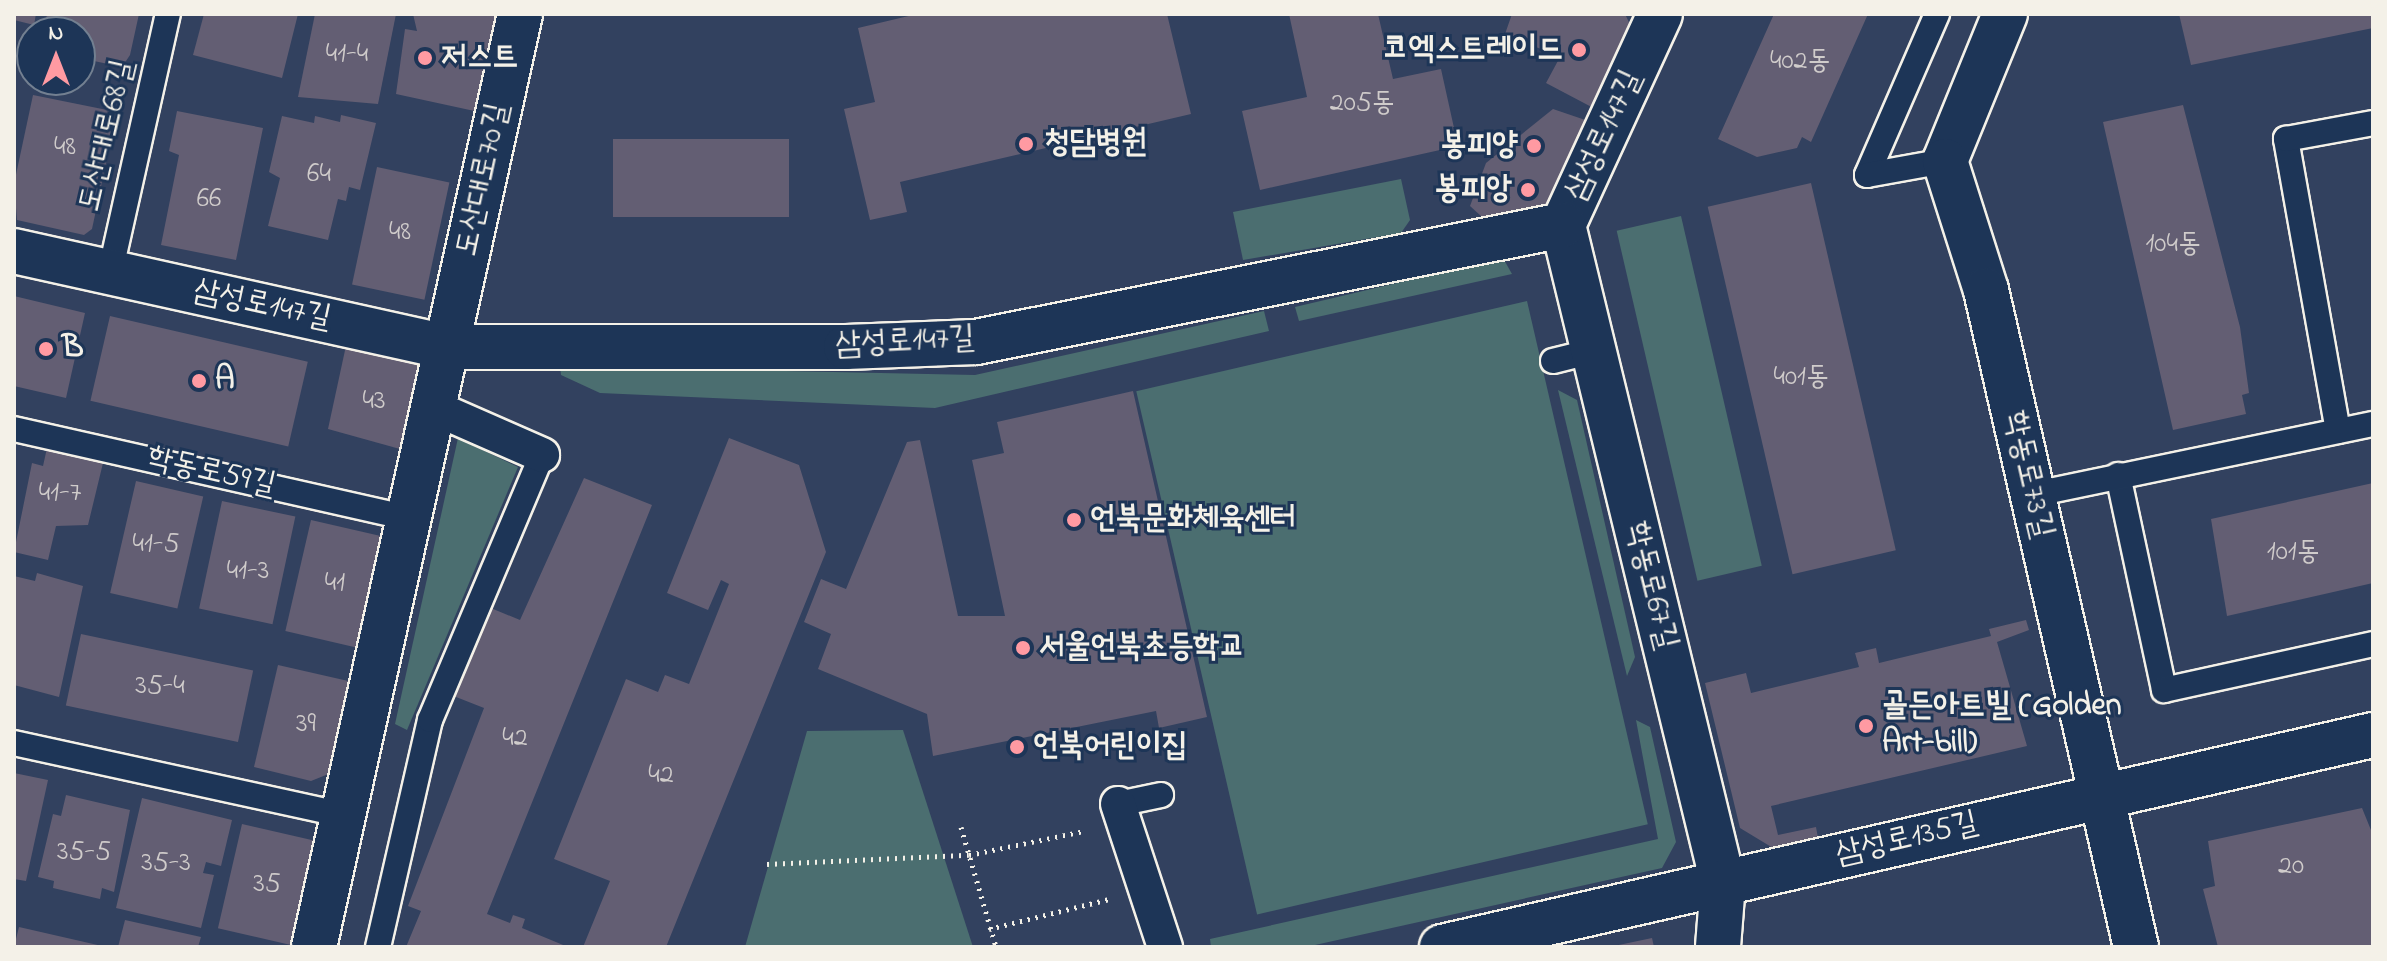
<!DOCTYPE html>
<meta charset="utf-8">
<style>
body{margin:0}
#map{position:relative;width:2387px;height:961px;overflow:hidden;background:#32415f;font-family:"Indie Flower","Poor Story",sans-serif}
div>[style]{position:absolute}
.green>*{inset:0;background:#4b6e70;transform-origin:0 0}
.building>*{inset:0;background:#635e73;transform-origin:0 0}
.path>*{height:5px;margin-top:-2.5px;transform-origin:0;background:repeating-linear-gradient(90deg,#f4f1e8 0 2px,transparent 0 8px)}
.roads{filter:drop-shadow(2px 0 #f4f1e8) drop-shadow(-2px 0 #f4f1e8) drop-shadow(0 2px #f4f1e8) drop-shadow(0 -2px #f4f1e8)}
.service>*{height:24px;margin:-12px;padding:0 12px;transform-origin:12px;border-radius:12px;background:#1d3557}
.pedestrian>*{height:34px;margin:-17px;padding:0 17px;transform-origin:17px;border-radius:17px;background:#1d3557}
.minor>*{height:44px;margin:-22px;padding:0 22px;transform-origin:22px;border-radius:22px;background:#1d3557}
.dots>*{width:22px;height:22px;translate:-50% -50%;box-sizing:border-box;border:4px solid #1d3557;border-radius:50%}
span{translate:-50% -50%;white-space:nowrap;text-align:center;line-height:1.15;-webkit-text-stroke:6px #1d3557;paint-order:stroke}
.number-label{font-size:28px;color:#d0cccb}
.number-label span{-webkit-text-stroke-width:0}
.poi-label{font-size:32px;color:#f4f1e8;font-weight:700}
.right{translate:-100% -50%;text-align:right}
.left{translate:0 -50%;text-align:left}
.street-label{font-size:32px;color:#f4f1e8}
.frame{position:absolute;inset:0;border:16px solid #f4f1e8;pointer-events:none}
.north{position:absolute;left:16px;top:16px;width:80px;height:80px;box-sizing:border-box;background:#1d3557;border:2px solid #738091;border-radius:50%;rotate:0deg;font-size:22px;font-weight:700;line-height:32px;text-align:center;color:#f4f1e8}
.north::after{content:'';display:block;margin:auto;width:28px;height:36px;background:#ff9aa2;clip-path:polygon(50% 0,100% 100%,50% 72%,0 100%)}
</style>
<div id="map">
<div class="green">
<i style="clip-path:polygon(1401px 179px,1410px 220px,1401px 233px,1243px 260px,1233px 212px)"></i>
<i style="left:1681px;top:216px;width:359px;height:66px;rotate:77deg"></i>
<i style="clip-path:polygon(1503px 258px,1512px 274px,1299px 321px,1295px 307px)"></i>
<i style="left:1527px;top:301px;width:537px;height:401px;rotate:77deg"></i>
<i style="clip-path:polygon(1264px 311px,1269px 331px,935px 408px,600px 393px,561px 375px,560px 366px,975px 375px)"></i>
<i style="clip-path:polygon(1558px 390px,1577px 400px,1635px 657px,1627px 676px)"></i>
<i style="clip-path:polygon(458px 438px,518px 467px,407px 730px,395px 724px)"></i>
<i style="clip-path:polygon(1636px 720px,1650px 727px,1676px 842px,1662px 868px,1306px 947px,1211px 947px,1210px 939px,1658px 839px)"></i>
<i style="clip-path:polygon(903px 730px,973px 947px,745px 947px,807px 731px)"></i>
</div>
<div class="building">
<i style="clip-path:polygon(14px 14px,36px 14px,34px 25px,14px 20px)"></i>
<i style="clip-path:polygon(47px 14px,139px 14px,130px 55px,122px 67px,80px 58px,80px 32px,44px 32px)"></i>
<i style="clip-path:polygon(204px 14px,298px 14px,282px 78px,193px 55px)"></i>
<i style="clip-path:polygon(315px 14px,396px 14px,378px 104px,298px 97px)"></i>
<i style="clip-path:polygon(413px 14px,493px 14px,498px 23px,479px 112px,396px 94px,405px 29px,417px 31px)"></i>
<i style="clip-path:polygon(917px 14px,1167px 14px,1191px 114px,900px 182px,907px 212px,870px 220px,844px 109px,875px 102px,858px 28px)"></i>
<i style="clip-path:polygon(1289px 14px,1378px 14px,1393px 79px,1441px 69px,1458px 146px,1260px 190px,1242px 111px,1307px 97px)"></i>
<i style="clip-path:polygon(1512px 14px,1625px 14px,1637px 39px,1601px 112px,1546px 83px,1560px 57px,1505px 34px)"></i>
<i style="clip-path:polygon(1774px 14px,1868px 14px,1811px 142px,1802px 137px,1797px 148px,1757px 157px,1718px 139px)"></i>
<i style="clip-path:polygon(2179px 14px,2373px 14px,2373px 28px,2191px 65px)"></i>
<i style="clip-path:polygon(33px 95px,117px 112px,92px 229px,84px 235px,17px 220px,14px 184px)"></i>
<i style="clip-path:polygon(2183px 105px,2240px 327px,2249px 393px,2242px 395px,2246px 414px,2173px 430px,2103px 122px)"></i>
<i style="clip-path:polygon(1553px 109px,1600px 125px,1554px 211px,1493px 227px,1470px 206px,1486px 163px)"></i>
<i style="clip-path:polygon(177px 111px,263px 128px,236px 260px,161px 245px,179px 155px,169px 151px)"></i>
<i style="clip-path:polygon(341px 115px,376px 123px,360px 190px,349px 187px,346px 201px,338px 199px,328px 240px,268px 226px,280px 178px,269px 172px,282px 116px,314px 123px,315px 116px,340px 122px)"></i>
<i style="left:789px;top:139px;width:78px;height:176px;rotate:90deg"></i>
<i style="left:377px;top:167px;width:74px;height:120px;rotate:12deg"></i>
<i style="left:1811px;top:183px;width:377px;height:106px;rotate:77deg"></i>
<i style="clip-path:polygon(14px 296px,85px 313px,66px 398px,14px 386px)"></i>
<i style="left:110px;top:316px;width:203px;height:87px;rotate:13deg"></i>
<i style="clip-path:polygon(347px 341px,414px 353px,422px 374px,400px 449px,328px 429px)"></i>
<i style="clip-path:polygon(1133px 391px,1207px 717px,1159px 728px,1156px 711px,933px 756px,927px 714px,818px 669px,831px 634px,804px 622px,821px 579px,846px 589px,907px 442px,920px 440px,958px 616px,1005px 616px,972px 460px,1004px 453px,997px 422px)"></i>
<i style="clip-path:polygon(729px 438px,799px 465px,826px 552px,666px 947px,583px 947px,610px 881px,554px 859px,626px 679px,658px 692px,665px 675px,689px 684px,729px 584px,721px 580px,708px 610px,667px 593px)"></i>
<i style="clip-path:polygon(47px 448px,103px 463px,88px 525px,56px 526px,48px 560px,14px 552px,32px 463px,43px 466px)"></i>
<i style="clip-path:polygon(584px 478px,652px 505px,487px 914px,510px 923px,513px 915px,525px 919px,522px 928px,568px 947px,406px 947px,421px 911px,408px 906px,484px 708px,451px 695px,486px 606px,520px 620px)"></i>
<i style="left:136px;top:481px;width:69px;height:115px;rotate:13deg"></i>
<i style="clip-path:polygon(2373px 483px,2373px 583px,2227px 616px,2211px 519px)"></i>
<i style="left:222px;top:501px;width:75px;height:110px;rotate:12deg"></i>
<i style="left:311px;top:520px;width:76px;height:114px;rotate:13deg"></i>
<i style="clip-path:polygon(37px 573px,83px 586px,59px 697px,14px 685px,14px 576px,35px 581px)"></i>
<i style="clip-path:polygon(2026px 620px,2029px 630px,1997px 642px,2027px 746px,1771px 806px,1778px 835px,1816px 827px,1818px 838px,1773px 848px,1740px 828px,1705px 683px,1746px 673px,1751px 693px,1859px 667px,1855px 653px,1876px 648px,1879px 663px,1991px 636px,1989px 629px)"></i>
<i style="left:81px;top:634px;width:176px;height:73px;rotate:12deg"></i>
<i style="clip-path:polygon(278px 665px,357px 683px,336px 771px,311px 781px,254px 767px)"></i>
<i style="clip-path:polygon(14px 773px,48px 780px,26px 881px,14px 879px)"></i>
<i style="clip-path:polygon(66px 795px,130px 810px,114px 892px,102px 888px,100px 899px,53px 888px,54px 881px,38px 877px,53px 814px,61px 816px)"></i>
<i style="clip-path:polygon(142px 798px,232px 820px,221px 866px,206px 862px,203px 873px,214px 875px,201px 928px,116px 908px)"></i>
<i style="clip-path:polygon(2362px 808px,2373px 835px,2373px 947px,2218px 947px,2203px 889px,2215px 886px,2208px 841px)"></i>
<i style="left:242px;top:824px;width:76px;height:107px;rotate:13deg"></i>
<i style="clip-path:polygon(125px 920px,201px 937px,198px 947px,118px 947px)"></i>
<i style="clip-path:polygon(19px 927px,102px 946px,102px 947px,14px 947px)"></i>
<i style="clip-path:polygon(1652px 938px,1654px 947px,1614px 947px,1614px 946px)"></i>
</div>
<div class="path">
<i style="left:961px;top:827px;width:125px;rotate:73.7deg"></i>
<i style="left:767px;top:864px;width:202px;rotate:-2.6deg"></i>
<i style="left:969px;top:855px;width:117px;rotate:-11.8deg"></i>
<i style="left:989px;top:929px;width:124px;rotate:-14deg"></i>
</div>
<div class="roads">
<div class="service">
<i style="left:1867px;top:175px;width:176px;rotate:-66.5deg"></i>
<i style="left:1867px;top:175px;width:79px;rotate:-10.2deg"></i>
<i style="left:110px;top:273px;width:265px;rotate:-77.4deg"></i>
<i style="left:1553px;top:361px;width:41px;rotate:-14deg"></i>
<i style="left:14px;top:429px;width:405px;rotate:12.7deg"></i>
<i style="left:2338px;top:431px;width:297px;rotate:-100.1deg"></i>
<i style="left:2286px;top:139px;width:88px;rotate:-10.4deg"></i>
<i style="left:2118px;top:475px;width:220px;rotate:77.9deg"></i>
<i style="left:2164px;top:690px;width:214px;rotate:-12.4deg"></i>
<i style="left:2030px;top:495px;width:350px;rotate:-11.7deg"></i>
<i style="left:14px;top:743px;width:335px;rotate:12.3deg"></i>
<i style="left:1122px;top:818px;width:15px;rotate:-106deg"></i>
<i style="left:1118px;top:804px;width:44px;rotate:-11.8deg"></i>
<i style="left:378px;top:947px;width:233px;rotate:-77.1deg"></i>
<i style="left:430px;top:720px;width:288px;rotate:-67.1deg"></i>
<i style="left:542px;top:455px;width:15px;rotate:-157deg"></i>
</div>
<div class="pedestrian">
<i style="left:435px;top:408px;width:117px;rotate:23.7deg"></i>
<i style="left:1118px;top:804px;width:151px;rotate:71.8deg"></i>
</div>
<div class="minor">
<i style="left:2005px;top:14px;width:159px;rotate:112.2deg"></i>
<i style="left:1945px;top:161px;width:135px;rotate:72.4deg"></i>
<i style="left:1986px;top:290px;width:674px;rotate:77.14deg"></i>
<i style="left:1563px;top:225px;width:677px;rotate:76.33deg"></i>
<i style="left:1723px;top:883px;width:64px;rotate:94.5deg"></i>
<i style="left:1563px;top:225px;width:232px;rotate:-65.3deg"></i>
<i style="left:14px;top:251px;width:444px;rotate:12.5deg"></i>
<i style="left:448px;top:347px;width:398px"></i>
<i style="left:846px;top:347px;width:130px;rotate:-2.2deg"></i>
<i style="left:976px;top:342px;width:599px;rotate:-11.27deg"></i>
<i style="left:314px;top:947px;width:955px;rotate:-77.55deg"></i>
<i style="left:1442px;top:947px;width:955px;rotate:-12.83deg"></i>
</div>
</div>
<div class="dots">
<i style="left:1579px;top:50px;background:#ff9aa2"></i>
<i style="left:425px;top:58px;background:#ff9aa2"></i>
<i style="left:1026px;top:144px;background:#ff9aa2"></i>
<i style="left:1534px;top:146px;background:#ff9aa2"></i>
<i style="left:1528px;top:190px;background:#ff9aa2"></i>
<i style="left:46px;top:349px;background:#ff9aa2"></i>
<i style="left:199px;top:381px;background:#ff9aa2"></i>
<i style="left:1074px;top:520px;background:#ff9aa2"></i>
<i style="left:1023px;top:648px;background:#ff9aa2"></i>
<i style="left:1866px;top:726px;background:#ff9aa2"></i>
<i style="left:1017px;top:747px;background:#ff9aa2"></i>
</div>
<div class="number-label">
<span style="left:347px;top:55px">41-4</span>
<span style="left:1800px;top:62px">402동</span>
<span style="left:1362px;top:104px">205동</span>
<span style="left:65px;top:148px">48</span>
<span style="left:319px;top:175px">64</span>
<span style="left:209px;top:200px">66</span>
<span style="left:400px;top:233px">48</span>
<span style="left:2173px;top:245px">104동</span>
<span style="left:1801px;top:378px">401동</span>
<span style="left:374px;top:402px">43</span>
<span style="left:60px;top:494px">41-7</span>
<span style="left:156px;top:545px">41-5</span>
<span style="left:2293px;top:553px">101동</span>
<span style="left:248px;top:572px">41-3</span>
<span style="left:335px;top:584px">41</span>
<span style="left:160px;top:687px">35-4</span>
<span style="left:306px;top:725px">39</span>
<span style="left:515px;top:739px">42</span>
<span style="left:661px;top:776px">42</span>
<span style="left:84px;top:853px">35-5</span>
<span style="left:166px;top:864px">35-3</span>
<span style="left:2291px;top:867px">20</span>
<span style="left:267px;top:885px">35</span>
</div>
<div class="poi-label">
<span class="right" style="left:1563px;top:50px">코엑스트레이드</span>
<span class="left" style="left:441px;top:58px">저스트</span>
<span class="left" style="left:1044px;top:144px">청담병원</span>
<span class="right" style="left:1518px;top:146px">봉피양</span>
<span class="right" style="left:1512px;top:190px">봉피앙</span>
<span class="left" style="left:62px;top:349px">B</span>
<span class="left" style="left:215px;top:381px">A</span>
<span class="left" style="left:1090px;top:520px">언북문화체육센터</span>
<span class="left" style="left:1039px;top:648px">서울언북초등학교</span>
<span class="left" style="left:1882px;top:726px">골든아트빌 (Golden<br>Art-bill)</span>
<span class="left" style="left:1033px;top:747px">언북어린이집</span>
</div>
<div class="street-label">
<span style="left:108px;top:136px;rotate:-77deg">도산대로68길</span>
<span style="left:1605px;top:136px;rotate:-65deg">삼성로147길</span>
<span style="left:484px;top:180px;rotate:-78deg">도산대로70길</span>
<span style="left:262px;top:306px;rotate:12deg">삼성로147길</span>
<span style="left:905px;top:343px;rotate:-3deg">삼성로147길</span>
<span style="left:211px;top:473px;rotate:13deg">학동로59길</span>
<span style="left:2027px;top:475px;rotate:77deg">학동로73길</span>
<span style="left:1650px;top:586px;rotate:76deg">학동로67길</span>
<span style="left:1907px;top:840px;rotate:-13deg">삼성로135길</span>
</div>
<div class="frame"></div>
<div class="north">N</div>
</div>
